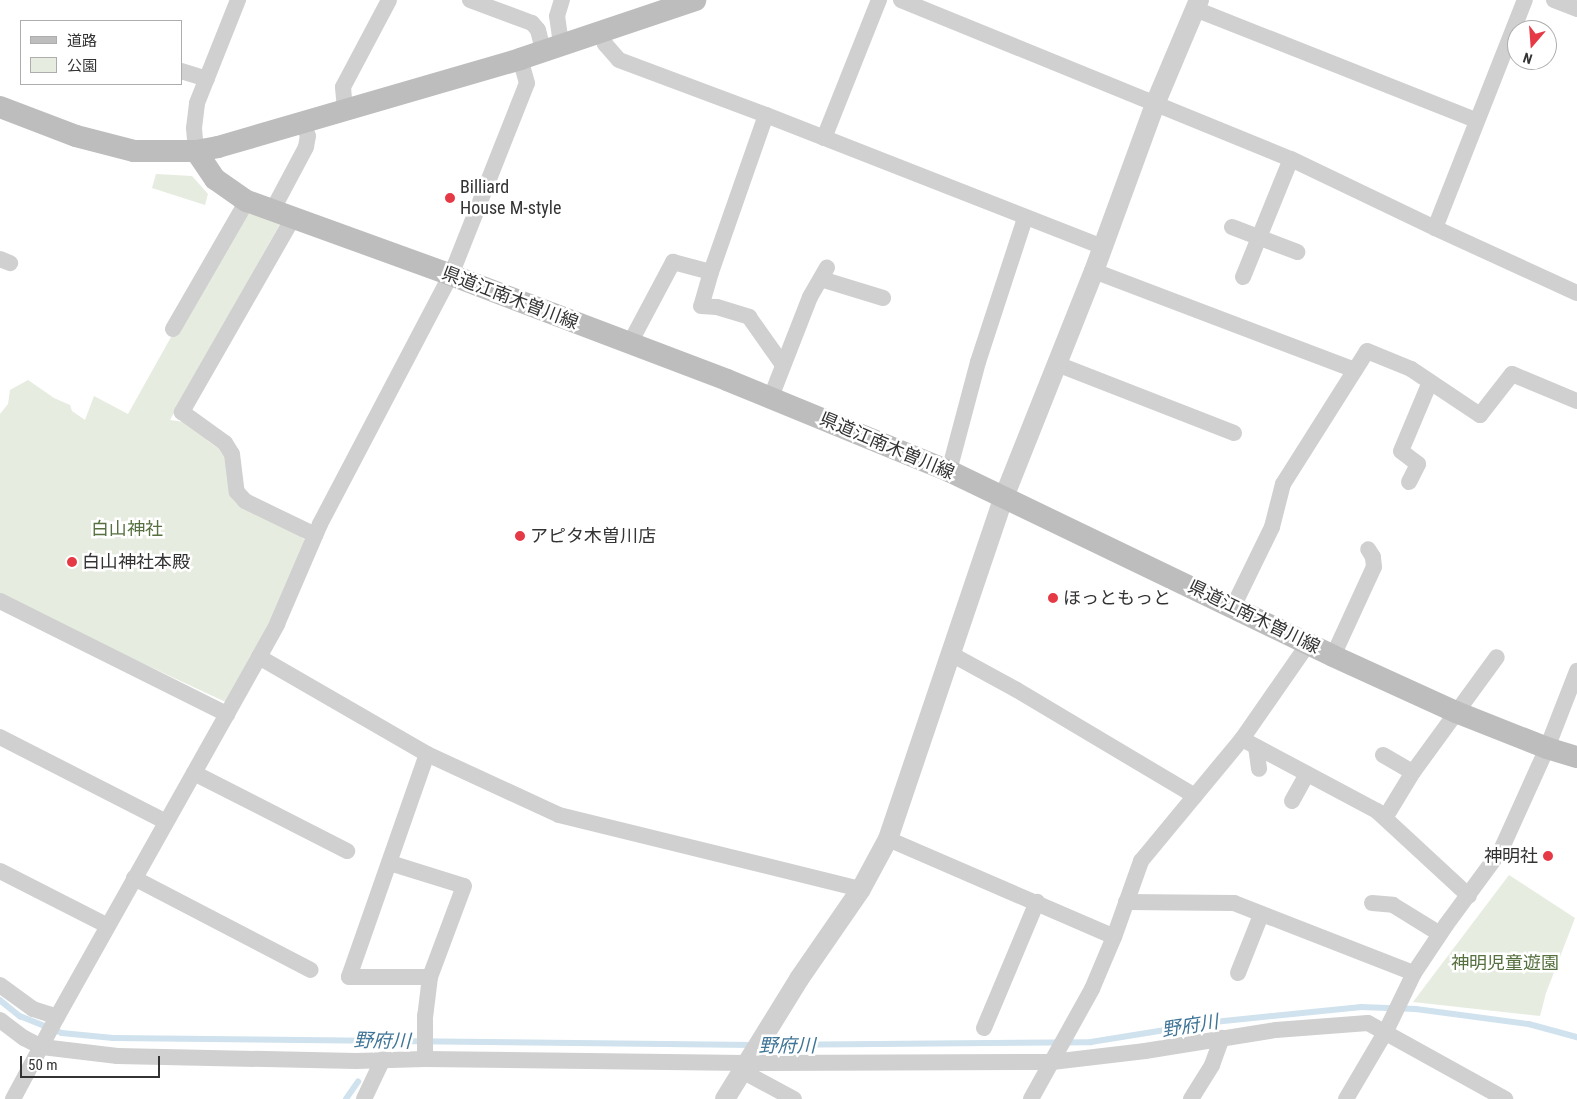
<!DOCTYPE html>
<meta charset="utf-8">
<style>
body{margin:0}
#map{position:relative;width:1577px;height:1099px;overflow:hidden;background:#fff;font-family:"Roboto Condensed","Noto Sans JP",sans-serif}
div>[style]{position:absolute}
.green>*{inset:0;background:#e6ecdf}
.stream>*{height:5.5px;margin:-2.75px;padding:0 2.75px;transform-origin:2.75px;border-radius:2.75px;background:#cfe2ee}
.minor>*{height:16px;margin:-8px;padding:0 8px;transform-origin:8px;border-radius:8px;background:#d0d0d0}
.tertiary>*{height:20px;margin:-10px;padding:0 10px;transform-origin:10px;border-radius:10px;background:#d0d0d0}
.secondary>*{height:22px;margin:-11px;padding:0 11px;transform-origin:11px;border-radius:11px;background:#bdbdbd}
.dots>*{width:14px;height:14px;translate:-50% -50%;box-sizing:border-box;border:2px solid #fff;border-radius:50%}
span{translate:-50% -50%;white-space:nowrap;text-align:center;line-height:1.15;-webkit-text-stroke:5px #fff;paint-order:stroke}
.poi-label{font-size:18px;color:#333}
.left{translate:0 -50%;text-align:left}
.right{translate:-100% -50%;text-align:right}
.street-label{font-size:18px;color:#333}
.park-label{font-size:18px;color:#56703f}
.water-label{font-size:19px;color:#3f7597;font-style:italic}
.legend{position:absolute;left:20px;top:20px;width:162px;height:65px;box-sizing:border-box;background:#fff;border:1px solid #adadad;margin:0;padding:6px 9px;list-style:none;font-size:15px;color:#333}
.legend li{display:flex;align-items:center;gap:10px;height:25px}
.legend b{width:25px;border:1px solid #adadad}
.north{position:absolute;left:1507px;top:20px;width:50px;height:50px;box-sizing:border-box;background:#fff;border:1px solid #adadad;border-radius:50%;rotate:198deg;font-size:14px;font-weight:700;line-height:20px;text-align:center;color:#333}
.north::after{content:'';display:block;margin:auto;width:18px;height:22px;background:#e63946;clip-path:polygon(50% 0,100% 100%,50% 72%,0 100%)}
.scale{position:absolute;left:20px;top:1056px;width:140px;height:22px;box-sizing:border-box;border:2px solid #333;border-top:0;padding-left:6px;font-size:15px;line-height:18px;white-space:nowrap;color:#333;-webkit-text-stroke:4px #fff;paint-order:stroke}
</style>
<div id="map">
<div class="green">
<i style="clip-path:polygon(156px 174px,192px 176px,208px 194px,205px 205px,152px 188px)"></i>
<i style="clip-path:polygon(247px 201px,285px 215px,170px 420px,192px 423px,208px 441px,224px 452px,240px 487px,311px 545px,232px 705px,0 597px,0 414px,8px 404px,10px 390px,28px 380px,54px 398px,70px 405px,72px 411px,85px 420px,94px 396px,128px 414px)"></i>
<i style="clip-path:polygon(1509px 875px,1575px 918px,1546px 993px,1540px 1016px,1413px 1002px)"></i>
</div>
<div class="stream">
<i style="left:0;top:1000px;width:26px;rotate:39deg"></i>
<i style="left:20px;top:1016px;width:45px;rotate:22deg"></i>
<i style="left:62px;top:1033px;width:51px;rotate:5.6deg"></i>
<i style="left:113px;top:1038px;width:641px;rotate:0.63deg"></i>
<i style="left:763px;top:1045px;width:328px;rotate:-0.5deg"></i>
<i style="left:1091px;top:1042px;width:125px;rotate:-9.2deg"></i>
<i style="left:1214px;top:1022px;width:148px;rotate:-5.8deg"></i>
<i style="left:1361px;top:1007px;width:55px;rotate:2.1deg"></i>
<i style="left:1416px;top:1009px;width:114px;rotate:7.6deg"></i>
<i style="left:1529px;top:1024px;width:50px;rotate:15.2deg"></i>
<i style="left:346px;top:1099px;width:21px;rotate:-55deg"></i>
</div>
<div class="minor">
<i style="left:470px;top:0;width:66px;rotate:20.4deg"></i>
<i style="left:532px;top:23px;width:9px;rotate:49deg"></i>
<i style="left:538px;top:30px;width:21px;rotate:76deg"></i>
<i style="left:901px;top:0;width:421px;rotate:22.2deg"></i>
<i style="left:1291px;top:159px;width:160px;rotate:25.6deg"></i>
<i style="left:1435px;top:228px;width:156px;rotate:24.6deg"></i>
<i style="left:1554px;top:0;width:25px;rotate:21deg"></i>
<i style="left:1195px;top:9px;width:302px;rotate:21.6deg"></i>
<i style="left:600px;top:32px;width:13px;rotate:67deg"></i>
<i style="left:605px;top:44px;width:21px;rotate:49deg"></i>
<i style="left:619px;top:60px;width:157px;rotate:20.5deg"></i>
<i style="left:766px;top:115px;width:362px;rotate:21.4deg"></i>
<i style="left:561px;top:44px;width:28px;rotate:-98deg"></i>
<i style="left:557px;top:16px;width:17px;rotate:-73deg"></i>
<i style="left:181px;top:71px;width:27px;rotate:17deg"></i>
<i style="left:345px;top:110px;width:23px;rotate:-95deg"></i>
<i style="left:343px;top:87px;width:98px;rotate:-62.1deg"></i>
<i style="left:824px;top:138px;width:149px;rotate:-68.3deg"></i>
<i style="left:196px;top:151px;width:23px;rotate:-95deg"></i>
<i style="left:194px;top:128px;width:25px;rotate:-83deg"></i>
<i style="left:197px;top:103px;width:111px;rotate:-68.3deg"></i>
<i style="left:272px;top:211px;width:72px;rotate:-62deg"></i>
<i style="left:306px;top:147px;width:11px;rotate:-80deg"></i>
<i style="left:308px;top:136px;width:14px;rotate:-111deg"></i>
<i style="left:293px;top:218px;width:224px;rotate:119.8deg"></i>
<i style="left:182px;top:412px;width:53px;rotate:35.8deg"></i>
<i style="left:225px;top:443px;width:13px;rotate:58deg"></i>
<i style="left:232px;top:454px;width:38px;rotate:83deg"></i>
<i style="left:237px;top:492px;width:12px;rotate:48deg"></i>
<i style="left:245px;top:501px;width:78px;rotate:25.9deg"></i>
<i style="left:1232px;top:227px;width:70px;rotate:21deg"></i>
<i style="left:1435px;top:228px;width:245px;rotate:-68.5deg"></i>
<i style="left:0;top:259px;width:11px;rotate:22deg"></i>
<i style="left:1094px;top:271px;width:279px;rotate:20.8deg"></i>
<i style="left:711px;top:272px;width:35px;rotate:106deg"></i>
<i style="left:701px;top:306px;width:16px;rotate:4deg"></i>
<i style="left:717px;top:307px;width:34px;rotate:17deg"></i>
<i style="left:749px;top:317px;width:59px;rotate:54.7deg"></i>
<i style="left:1243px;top:277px;width:127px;rotate:-67.9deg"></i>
<i style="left:821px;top:279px;width:65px;rotate:17deg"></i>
<i style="left:173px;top:329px;width:148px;rotate:-60deg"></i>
<i style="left:630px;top:343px;width:92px;rotate:-62deg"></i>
<i style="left:673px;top:262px;width:39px;rotate:15deg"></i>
<i style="left:711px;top:272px;width:166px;rotate:-70.7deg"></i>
<i style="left:1057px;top:364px;width:190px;rotate:21.3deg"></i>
<i style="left:771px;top:397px;width:107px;rotate:-68.7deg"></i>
<i style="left:810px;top:297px;width:34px;rotate:-60deg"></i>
<i style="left:949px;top:471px;width:113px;rotate:-75.1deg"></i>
<i style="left:978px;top:362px;width:151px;rotate:-71.9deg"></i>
<i style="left:1409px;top:482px;width:20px;rotate:-63deg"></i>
<i style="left:1418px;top:464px;width:21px;rotate:-143deg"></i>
<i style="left:1401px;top:451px;width:75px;rotate:-67.2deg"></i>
<i style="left:0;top:601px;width:254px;rotate:26.5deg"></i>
<i style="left:1233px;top:607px;width:89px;rotate:-64deg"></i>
<i style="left:1272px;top:527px;width:44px;rotate:-75.7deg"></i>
<i style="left:1283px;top:484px;width:157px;rotate:-57.7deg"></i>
<i style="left:1367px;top:351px;width:48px;rotate:22.2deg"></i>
<i style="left:1411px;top:369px;width:83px;rotate:33.7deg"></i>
<i style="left:1480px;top:415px;width:52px;rotate:-52deg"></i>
<i style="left:1512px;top:374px;width:70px;rotate:22.6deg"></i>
<i style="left:951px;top:654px;width:75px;rotate:28.6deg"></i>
<i style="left:1017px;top:690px;width:207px;rotate:30.8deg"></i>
<i style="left:1333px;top:656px;width:98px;rotate:-65.3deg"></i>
<i style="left:1374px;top:567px;width:10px;rotate:-96deg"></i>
<i style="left:1373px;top:557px;width:9px;rotate:-122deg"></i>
<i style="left:259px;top:657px;width:194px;rotate:30deg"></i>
<i style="left:427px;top:754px;width:145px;rotate:24.8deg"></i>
<i style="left:559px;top:815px;width:311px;rotate:13.8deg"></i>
<i style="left:0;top:737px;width:186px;rotate:27.1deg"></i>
<i style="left:1242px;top:739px;width:153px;rotate:28.1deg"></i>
<i style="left:1377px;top:811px;width:125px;rotate:42.7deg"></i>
<i style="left:1256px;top:747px;width:22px;rotate:82deg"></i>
<i style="left:427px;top:754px;width:236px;rotate:109.3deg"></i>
<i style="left:349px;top:977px;width:81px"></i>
<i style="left:1383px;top:755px;width:34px;rotate:30deg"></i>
<i style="left:194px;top:773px;width:172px;rotate:27deg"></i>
<i style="left:1292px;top:801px;width:31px;rotate:-61deg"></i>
<i style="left:1385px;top:818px;width:54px;rotate:-58.7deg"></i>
<i style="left:1413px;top:772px;width:142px;rotate:-53.9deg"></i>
<i style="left:888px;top:839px;width:246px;rotate:23.4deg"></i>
<i style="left:390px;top:863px;width:77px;rotate:17.3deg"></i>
<i style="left:464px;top:886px;width:97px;rotate:110.5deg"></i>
<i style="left:430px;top:977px;width:39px;rotate:97deg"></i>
<i style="left:425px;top:1016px;width:43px;rotate:90deg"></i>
<i style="left:0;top:871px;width:121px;rotate:27deg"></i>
<i style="left:134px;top:878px;width:199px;rotate:27.5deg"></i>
<i style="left:1126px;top:902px;width:108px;rotate:0.5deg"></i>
<i style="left:1234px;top:903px;width:193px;rotate:21.3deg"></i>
<i style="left:1372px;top:903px;width:21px;rotate:5deg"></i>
<i style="left:1393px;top:905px;width:55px;rotate:31.7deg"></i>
<i style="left:1238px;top:973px;width:62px;rotate:-68.4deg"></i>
<i style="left:0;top:985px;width:41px;rotate:36deg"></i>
<i style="left:33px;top:1009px;width:25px;rotate:18deg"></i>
<i style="left:0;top:1020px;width:30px;rotate:37deg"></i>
<i style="left:24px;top:1038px;width:20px;rotate:27deg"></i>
<i style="left:42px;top:1047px;width:76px;rotate:6.8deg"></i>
<i style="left:117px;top:1056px;width:239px;rotate:1.2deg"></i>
<i style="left:356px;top:1061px;width:69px;rotate:-1.7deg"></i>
<i style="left:425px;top:1059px;width:321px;rotate:0.7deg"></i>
<i style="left:746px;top:1063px;width:306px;rotate:-0.2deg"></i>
<i style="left:1052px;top:1062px;width:94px;rotate:-6.7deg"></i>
<i style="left:1145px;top:1051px;width:133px;rotate:-9.1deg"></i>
<i style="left:1276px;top:1030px;width:92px;rotate:-4.4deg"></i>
<i style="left:1368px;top:1023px;width:157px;rotate:29deg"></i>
<i style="left:984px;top:1028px;width:137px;rotate:-67.2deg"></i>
<i style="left:742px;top:1071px;width:59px;rotate:28.3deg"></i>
<i style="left:13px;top:1099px;width:93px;rotate:-61.8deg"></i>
<i style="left:57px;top:1017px;width:413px;rotate:-60.7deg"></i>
<i style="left:259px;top:657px;width:38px;rotate:-61deg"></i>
<i style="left:277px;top:624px;width:109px;rotate:-66.7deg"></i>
<i style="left:320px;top:524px;width:281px;rotate:-62.3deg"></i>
<i style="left:451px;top:275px;width:206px;rotate:-68.4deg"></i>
<i style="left:527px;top:83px;width:25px;rotate:-106deg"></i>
<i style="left:364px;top:1099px;width:44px;rotate:-64.6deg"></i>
<i style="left:1031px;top:1099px;width:126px;rotate:-61deg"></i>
<i style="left:1092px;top:989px;width:56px;rotate:-67.1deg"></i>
<i style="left:1114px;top:937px;width:81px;rotate:-70.4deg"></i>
<i style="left:1141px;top:861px;width:158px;rotate:-50.4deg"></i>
<i style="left:1242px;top:739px;width:116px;rotate:-55.2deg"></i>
<i style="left:1191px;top:1099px;width:40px;rotate:-58deg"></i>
<i style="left:1212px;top:1065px;width:29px;rotate:-70deg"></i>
<i style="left:1346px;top:1099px;width:79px;rotate:-59.5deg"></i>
<i style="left:1386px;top:1031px;width:64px;rotate:-64.2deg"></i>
<i style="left:1414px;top:973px;width:58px;rotate:-56.3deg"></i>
<i style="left:1446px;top:925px;width:93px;rotate:-53.7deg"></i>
<i style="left:1501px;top:850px;width:112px;rotate:-65.7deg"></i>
<i style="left:1547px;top:748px;width:83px;rotate:-68.7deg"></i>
</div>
<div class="tertiary">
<i style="left:725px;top:1099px;width:141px;rotate:-58.3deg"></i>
<i style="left:799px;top:979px;width:109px;rotate:-55.4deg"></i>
<i style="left:861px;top:889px;width:57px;rotate:-61.6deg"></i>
<i style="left:888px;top:839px;width:361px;rotate:-71.3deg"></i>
<i style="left:1004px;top:497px;width:243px;rotate:-68.3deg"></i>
<i style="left:1094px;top:271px;width:178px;rotate:-69.9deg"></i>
<i style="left:1155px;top:104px;width:113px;rotate:-67.1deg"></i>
</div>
<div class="secondary">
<i style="left:0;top:107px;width:81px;rotate:20.9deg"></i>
<i style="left:76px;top:136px;width:60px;rotate:14.5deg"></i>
<i style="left:134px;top:151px;width:62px"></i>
<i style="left:196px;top:151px;width:22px;rotate:-10deg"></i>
<i style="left:218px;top:147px;width:315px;rotate:-16.2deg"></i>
<i style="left:520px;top:59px;width:185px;rotate:-18.6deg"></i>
<i style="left:196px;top:151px;width:34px;rotate:56deg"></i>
<i style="left:215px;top:179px;width:39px;rotate:35deg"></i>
<i style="left:247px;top:201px;width:217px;rotate:19.9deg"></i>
<i style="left:451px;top:275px;width:295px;rotate:20.8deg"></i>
<i style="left:727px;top:380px;width:240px;rotate:22.3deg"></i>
<i style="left:949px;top:471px;width:426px;rotate:25.7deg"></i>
<i style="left:1333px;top:656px;width:135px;rotate:24.5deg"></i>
<i style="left:1456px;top:712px;width:98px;rotate:21.6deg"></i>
<i style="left:1547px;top:748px;width:31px;rotate:17deg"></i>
</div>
<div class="dots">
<i style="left:450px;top:198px;background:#e63946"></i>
<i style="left:520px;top:536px;background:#e63946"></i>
<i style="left:72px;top:562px;background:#e63946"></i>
<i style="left:1053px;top:598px;background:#e63946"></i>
<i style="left:1548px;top:856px;background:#e63946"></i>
</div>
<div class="poi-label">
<span class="left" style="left:460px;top:198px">Billiard<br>House M-style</span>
<span class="left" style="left:530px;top:536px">アピタ木曽川店</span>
<span class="left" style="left:82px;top:562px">白山神社本殿</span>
<span class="left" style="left:1063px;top:598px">ほっともっと</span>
<span class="right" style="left:1538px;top:856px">神明社</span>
</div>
<div class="street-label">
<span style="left:510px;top:298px;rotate:21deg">県道江南木曽川線</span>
<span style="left:887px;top:446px;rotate:23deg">県道江南木曽川線</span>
<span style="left:1254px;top:617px;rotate:26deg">県道江南木曽川線</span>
</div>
<div class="park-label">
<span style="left:127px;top:529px">白山神社</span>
<span style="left:1505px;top:963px">神明児童遊園</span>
</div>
<div class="water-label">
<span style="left:1190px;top:1026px;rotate:-9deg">野府川</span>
<span style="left:382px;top:1041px;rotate:1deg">野府川</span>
<span style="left:787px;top:1046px">野府川</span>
</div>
<ul class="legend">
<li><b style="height:6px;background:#bdbdbd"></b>道路</li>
<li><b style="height:14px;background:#e6ecdf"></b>公園</li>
</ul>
<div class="north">N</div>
<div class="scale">50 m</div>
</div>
